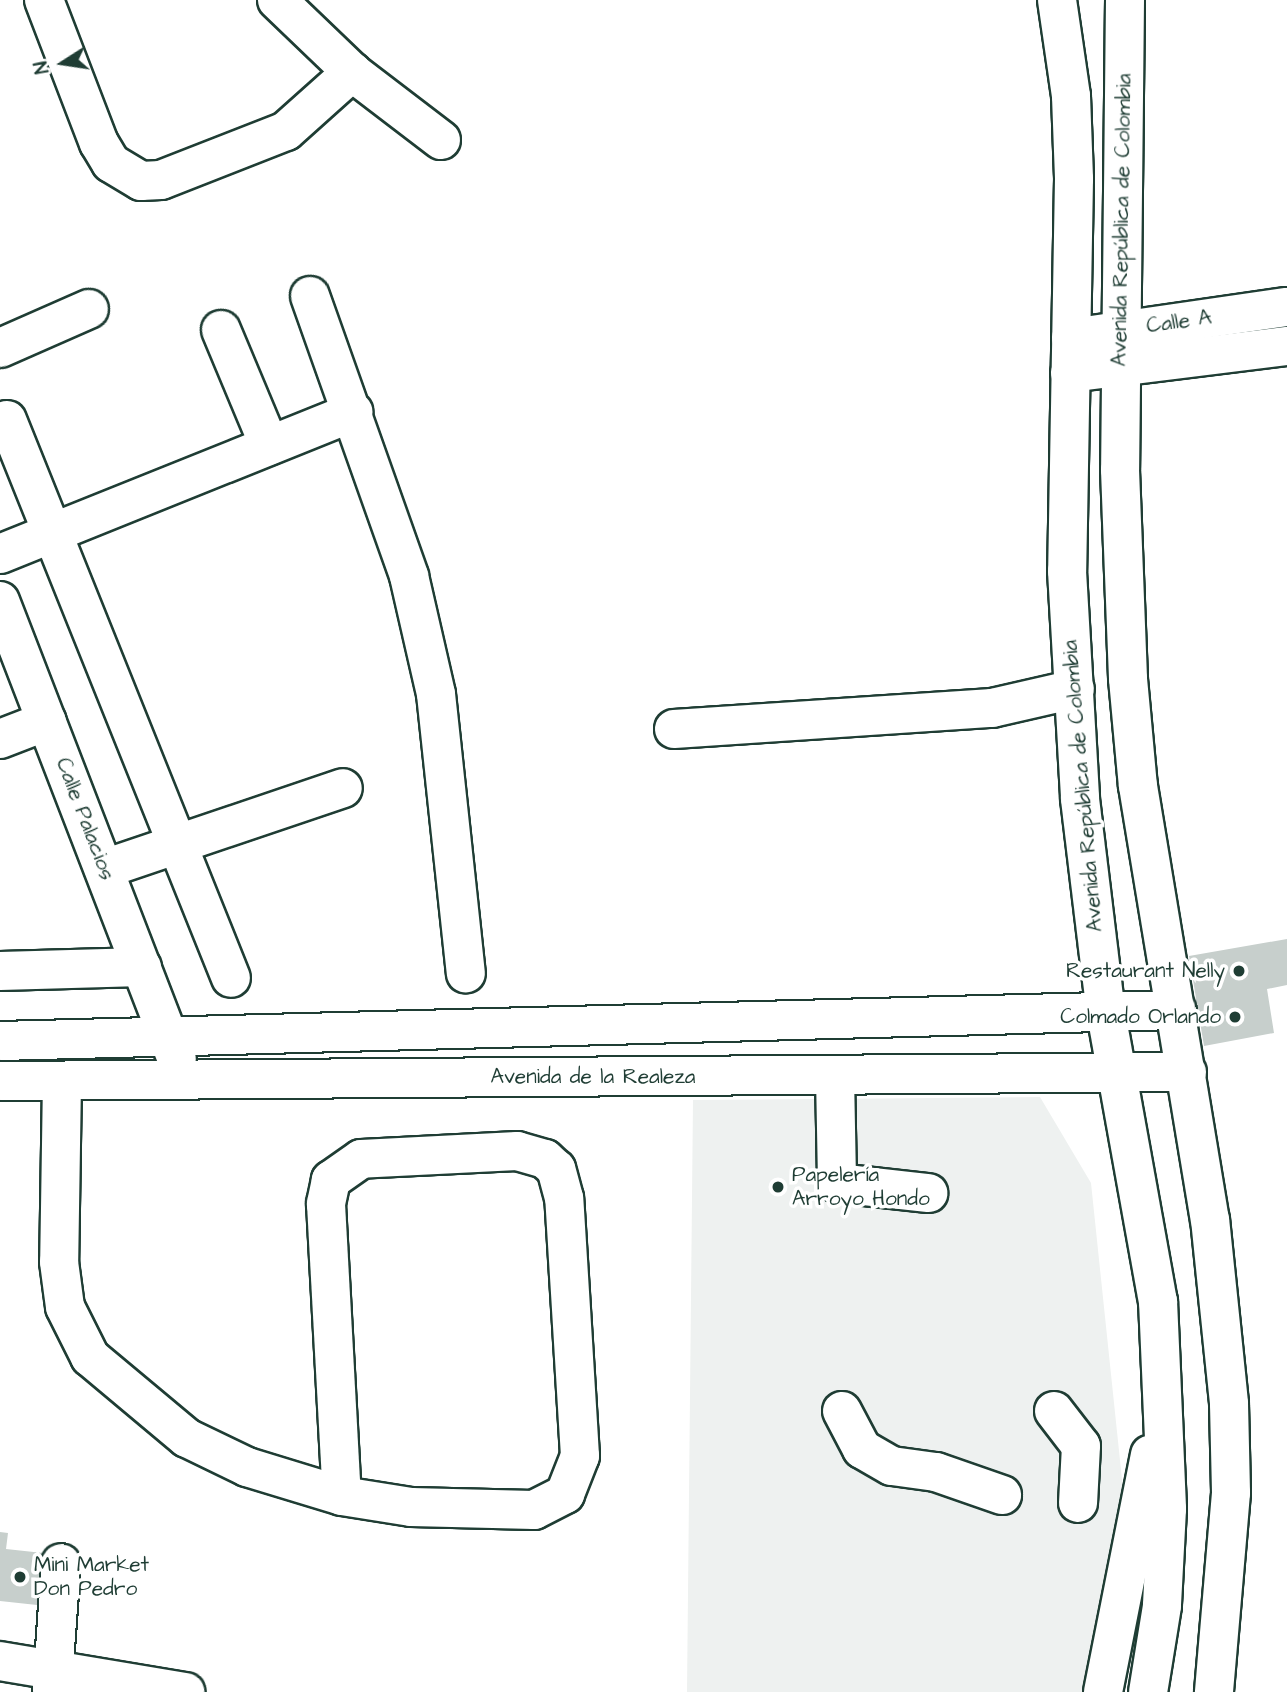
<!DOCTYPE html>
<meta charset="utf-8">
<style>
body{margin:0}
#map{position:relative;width:1287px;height:1692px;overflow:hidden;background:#fff;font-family:"Architects Daughter",sans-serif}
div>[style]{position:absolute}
.built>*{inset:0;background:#eef1f0}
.building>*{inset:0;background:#c7cfcc}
.roads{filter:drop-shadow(2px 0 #1f3d34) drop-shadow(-2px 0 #1f3d34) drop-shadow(0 2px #1f3d34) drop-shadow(0 -2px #1f3d34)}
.minor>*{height:38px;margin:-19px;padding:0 19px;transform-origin:19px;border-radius:19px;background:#fff}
.major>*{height:38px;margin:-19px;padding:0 19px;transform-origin:19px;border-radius:19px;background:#fff}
.dots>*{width:19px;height:19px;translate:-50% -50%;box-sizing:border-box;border:4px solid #fff;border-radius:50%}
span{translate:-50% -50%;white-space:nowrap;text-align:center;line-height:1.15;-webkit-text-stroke:7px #fff;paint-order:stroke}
.street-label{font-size:21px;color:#1f3d34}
.poi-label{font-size:21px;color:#1f3d34}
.right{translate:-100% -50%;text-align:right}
.left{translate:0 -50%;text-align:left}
.north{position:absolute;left:28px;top:28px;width:70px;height:70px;-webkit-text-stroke:5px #fff;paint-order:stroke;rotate:258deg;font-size:19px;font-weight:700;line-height:28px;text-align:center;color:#1f3d34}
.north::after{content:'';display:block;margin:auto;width:24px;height:32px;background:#1f3d34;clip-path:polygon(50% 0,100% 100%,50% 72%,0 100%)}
</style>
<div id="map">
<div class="built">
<i style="clip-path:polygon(1040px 1097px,1091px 1183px,1123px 1489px,1121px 1692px,687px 1692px,693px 1100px)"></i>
</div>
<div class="building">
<i style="clip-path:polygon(1287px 939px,1287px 985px,1267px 989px,1274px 1033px,1204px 1046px,1189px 956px)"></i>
<i style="clip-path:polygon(0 1532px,8px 1533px,6px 1549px,43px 1553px,37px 1605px,0 1601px)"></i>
</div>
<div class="roads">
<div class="minor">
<i style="left:44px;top:0;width:153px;rotate:69deg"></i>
<i style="left:99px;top:143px;width:23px;rotate:59deg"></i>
<i style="left:111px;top:163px;width:35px;rotate:31deg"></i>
<i style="left:141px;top:181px;width:20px;rotate:-3deg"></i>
<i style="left:161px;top:180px;width:134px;rotate:-21.4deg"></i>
<i style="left:286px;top:131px;width:89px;rotate:-41.8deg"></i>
<i style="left:277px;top:0;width:104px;rotate:43.8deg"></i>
<i style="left:352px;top:72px;width:112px;rotate:37.4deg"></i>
<i style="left:310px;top:296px;width:297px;rotate:70.5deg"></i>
<i style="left:409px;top:576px;width:121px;rotate:77.1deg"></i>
<i style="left:436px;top:694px;width:281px;rotate:83.9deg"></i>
<i style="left:221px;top:330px;width:125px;rotate:67.3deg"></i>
<i style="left:1071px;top:338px;width:218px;rotate:-8.2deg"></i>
<i style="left:0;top:348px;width:97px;rotate:-23.7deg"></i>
<i style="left:1070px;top:373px;width:219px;rotate:-7.1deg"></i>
<i style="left:7px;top:420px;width:601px;rotate:68.13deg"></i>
<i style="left:0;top:554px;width:381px;rotate:-21.9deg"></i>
<i style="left:0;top:601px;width:491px;rotate:68.9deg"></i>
<i style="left:674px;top:729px;width:319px;rotate:-3.8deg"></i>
<i style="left:992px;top:708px;width:85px;rotate:-12.9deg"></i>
<i style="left:0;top:739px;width:50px;rotate:-21deg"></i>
<i style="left:104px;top:869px;width:252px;rotate:-18.7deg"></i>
<i style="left:0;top:971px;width:142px;rotate:-1.6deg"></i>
<i style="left:0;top:1041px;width:1177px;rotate:-1.51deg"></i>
<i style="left:835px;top:1076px;width:107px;rotate:88.9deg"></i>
<i style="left:837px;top:1183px;width:92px;rotate:6.3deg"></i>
<i style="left:0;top:1081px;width:1187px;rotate:-0.43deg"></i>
<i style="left:62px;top:1081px;width:181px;rotate:90.9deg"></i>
<i style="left:59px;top:1262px;width:45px;rotate:82.4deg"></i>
<i style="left:65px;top:1307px;width:56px;rotate:63.4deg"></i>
<i style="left:90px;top:1357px;width:126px;rotate:39.9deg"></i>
<i style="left:187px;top:1438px;width:67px;rotate:25.8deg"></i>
<i style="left:247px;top:1467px;width:99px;rotate:17deg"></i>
<i style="left:342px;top:1496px;width:70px;rotate:9.1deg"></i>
<i style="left:411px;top:1507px;width:123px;rotate:1.4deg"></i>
<i style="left:534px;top:1510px;width:35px;rotate:-27deg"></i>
<i style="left:565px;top:1494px;width:41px;rotate:-68.5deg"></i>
<i style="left:580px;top:1456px;width:258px;rotate:-93.5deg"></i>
<i style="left:564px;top:1198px;width:30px;rotate:-105deg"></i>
<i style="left:556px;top:1169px;width:15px;rotate:-138deg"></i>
<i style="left:545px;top:1159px;width:29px;rotate:-164deg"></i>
<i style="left:517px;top:1151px;width:156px;rotate:177.1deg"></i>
<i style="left:361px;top:1159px;width:37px;rotate:145deg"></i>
<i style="left:331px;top:1180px;width:25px;rotate:102deg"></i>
<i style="left:326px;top:1204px;width:292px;rotate:86.9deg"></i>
<i style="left:842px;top:1411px;width:43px;rotate:62.2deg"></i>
<i style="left:862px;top:1449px;width:34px;rotate:30deg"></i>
<i style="left:892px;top:1466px;width:44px;rotate:7.8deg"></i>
<i style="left:936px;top:1472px;width:70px;rotate:19.2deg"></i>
<i style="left:1054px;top:1411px;width:44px;rotate:52.4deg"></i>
<i style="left:1081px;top:1446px;width:57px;rotate:93deg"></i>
<i style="left:0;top:1661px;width:188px;rotate:9.5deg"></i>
<i style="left:52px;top:1692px;width:129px;rotate:-86deg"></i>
</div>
<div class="major">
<i style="left:1057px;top:0;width:97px;rotate:81.7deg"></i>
<i style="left:1071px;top:96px;width:83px;rotate:87.9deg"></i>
<i style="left:1074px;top:179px;width:392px;rotate:91deg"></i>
<i style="left:1067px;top:571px;width:228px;rotate:86.7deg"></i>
<i style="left:1080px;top:799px;width:216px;rotate:83.1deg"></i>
<i style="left:1106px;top:1013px;width:293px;rotate:79.8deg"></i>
<i style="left:1158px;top:1301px;width:208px;rotate:87.5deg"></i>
<i style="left:1167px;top:1509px;width:97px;rotate:93deg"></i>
<i style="left:1162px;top:1606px;width:87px;rotate:99.2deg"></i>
<i style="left:1125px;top:0;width:470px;rotate:90.6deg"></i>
<i style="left:1120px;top:470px;width:209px;rotate:87.8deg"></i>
<i style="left:1128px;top:679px;width:107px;rotate:84.7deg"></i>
<i style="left:1138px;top:786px;width:439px;rotate:80.6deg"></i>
<i style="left:1210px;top:1219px;width:186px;rotate:84.1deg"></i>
<i style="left:1229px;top:1404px;width:89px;rotate:88.7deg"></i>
<i style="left:1231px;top:1493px;width:200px;rotate:94.9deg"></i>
<i style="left:1103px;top:1692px;width:242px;rotate:-78.8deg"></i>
</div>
</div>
<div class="dots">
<i style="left:1239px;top:971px;background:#1f3d34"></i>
<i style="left:1235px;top:1017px;background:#1f3d34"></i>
<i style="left:778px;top:1187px;background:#1f3d34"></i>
<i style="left:20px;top:1577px;background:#1f3d34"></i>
</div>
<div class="street-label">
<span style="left:1122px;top:220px;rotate:-89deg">Avenida República de Colombia</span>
<span style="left:1179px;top:322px;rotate:-8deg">Calle A</span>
<span style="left:1083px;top:786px;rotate:-95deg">Avenida República de Colombia</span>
<span style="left:85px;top:819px;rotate:69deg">Calle Palacios</span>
<span style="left:593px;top:1077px">Avenida de la Realeza</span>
</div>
<div class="poi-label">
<span class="right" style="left:1225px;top:971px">Restaurant Nelly</span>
<span class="right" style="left:1221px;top:1017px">Colmado Orlando</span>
<span class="left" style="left:792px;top:1187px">Papelería<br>Arroyo Hondo</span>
<span class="left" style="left:34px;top:1577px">Mini Market<br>Don Pedro</span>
</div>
<div class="north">N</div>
</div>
